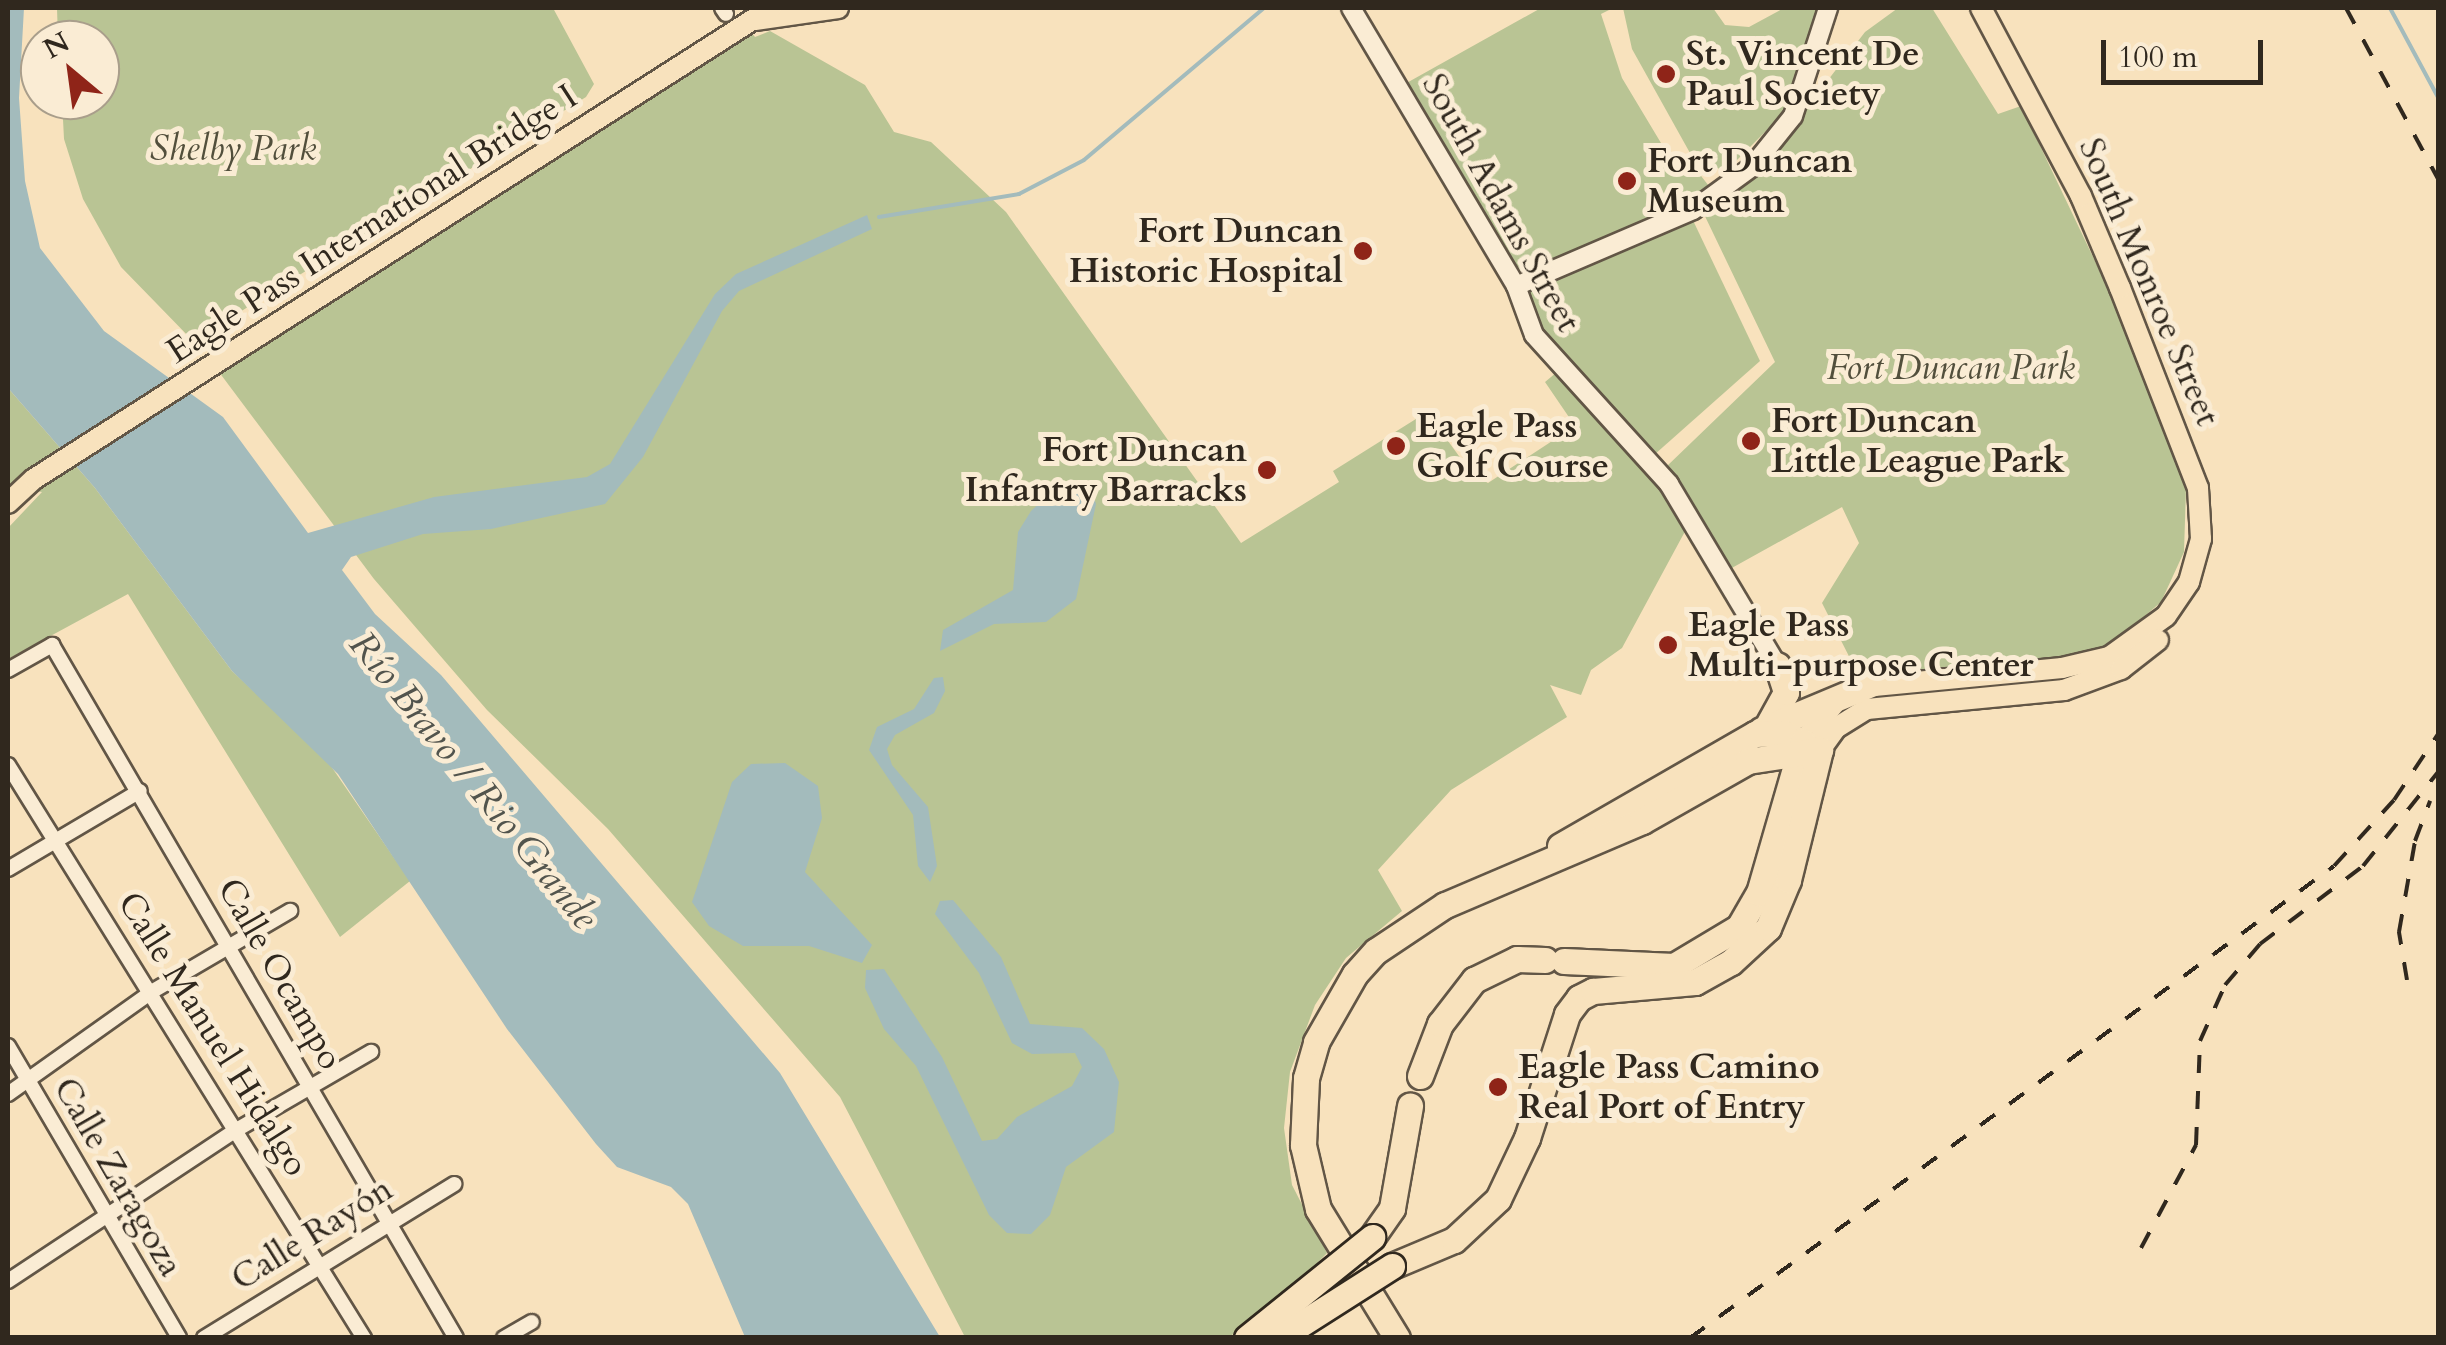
<!DOCTYPE html>
<meta charset="utf-8">
<style>
body{margin:0}
#map{position:relative;width:2446px;height:1345px;overflow:hidden;background:#f8e2bd;font-family:Cardo,serif}
div>[style]{position:absolute}
.green>*{inset:0;background:#b9c494}
.water>*{inset:0;background:#a3bbbc}
.stream>*{height:4px;margin:-2px;padding:0 2px;transform-origin:2px;border-radius:2px;background:#a3bbbc}
.roads{filter:drop-shadow(2px 0 #625646) drop-shadow(-2px 0 #625646) drop-shadow(0 2px #625646) drop-shadow(0 -2px #625646)}
.street>*{height:14px;margin:-7px;padding:0 7px;transform-origin:7px;border-radius:7px;background:#faecd4}
.secondary>*{height:18px;margin:-9px;padding:0 9px;transform-origin:9px;border-radius:9px;background:#faecd4}
.primary>*{height:20px;margin:-10px;padding:0 10px;transform-origin:10px;border-radius:10px;background:#f8e2bd}
.highway>*{height:25px;margin:-12.5px;padding:0 12.5px;transform-origin:12.5px;border-radius:12.5px;background:#f8e2bd}
.rail>*{height:4px;margin-top:-2px;transform-origin:0;background:repeating-linear-gradient(90deg,#30281e 0 18px,transparent 0 36px)}
.bridges{filter:drop-shadow(2px 0 #30281e) drop-shadow(-2px 0 #30281e) drop-shadow(0 2px #30281e) drop-shadow(0 -2px #30281e)}
.highway-bridge>*{height:25px;margin:-12.5px;padding:0 12.5px;transform-origin:12.5px;border-radius:12.5px;background:#f8e2bd}
.dots>*{width:28px;height:28px;translate:-50% -50%;box-sizing:border-box;border:5px solid #faecd4;border-radius:50%}
span{translate:-50% -50%;white-space:nowrap;text-align:center;line-height:1.15;-webkit-text-stroke:10px #faecd4;paint-order:stroke}
.poi-label{font-size:35px;color:#30281e;font-weight:700}
.left{translate:0 -50%;text-align:left}
.right{translate:-100% -50%;text-align:right}
.park-label{font-size:35px;color:#524f3c;font-style:italic}
.street-label{font-size:35px;color:#30281e}
.water-label{font-size:38px;color:#52544d;font-style:italic}
.frame{position:absolute;inset:0;border:10px solid #30281e;pointer-events:none}
.north{position:absolute;left:20px;top:20px;width:100px;height:100px;box-sizing:border-box;background:#faecd4;border:2px solid #a99e8b;border-radius:50%;rotate:331deg;font-size:28px;font-weight:700;line-height:40px;text-align:center;color:#30281e}
.north::after{content:'';display:block;margin:auto;width:35px;height:45px;background:#8f2418;clip-path:polygon(50% 0,100% 100%,50% 72%,0 100%)}
.scale{position:absolute;left:2101px;top:40px;width:162px;height:45px;box-sizing:border-box;border:5px solid #30281e;border-top:0;padding-left:12px;font-size:30px;line-height:35px;white-space:nowrap;color:#30281e;-webkit-text-stroke:8px #faecd4;paint-order:stroke}
</style>
<div id="map">
<div class="green">
<i style="clip-path:polygon(57px 8px,553px 8px,594px 84px,586px 97px,193px 341px,121px 267px,83px 199px,64px 139px,62px 100px,100px 100px,100px 40px,58px 40px)"></i>
<i style="clip-path:polygon(1541px 8px,1613px 8px,1601px 14px,1622px 78px,1679px 173px,1691px 163px,1712px 190px,1517px 280px,1403px 85px)"></i>
<i style="clip-path:polygon(1623px 8px,1713px 8px,1725px 25px,1749px 27px,1784px 8px,1822px 8px,1786px 111px,1725px 172px,1690px 153px,1632px 49px)"></i>
<i style="clip-path:polygon(1898px 8px,1932px 8px,1998px 114px,2021px 106px,2115px 303px,2186px 489px,2184px 552px,2161px 602px,2108px 648px,2071px 659px,1861px 680px,1822px 603px,1859px 543px,1842px 507px,1730px 569px,1666px 467px,1775px 362px,1702px 210px,1758px 171px,1865px 32px)"></i>
<i style="clip-path:polygon(770px 31px,865px 85px,894px 132px,931px 142px,1006px 212px,1241px 543px,1339px 482px,1333px 471px,1427px 412px,1472px 474px,1488px 483px,1575px 426px,1545px 382px,1557px 372px,1640px 457px,1689px 524px,1622px 648px,1591px 670px,1581px 695px,1550px 685px,1567px 717px,1451px 790px,1378px 870px,1402px 911px,1346px 958px,1315px 1005px,1290px 1072px,1284px 1128px,1292px 1185px,1327px 1253px,1281px 1300px,1229px 1337px,965px 1337px,840px 1097px,608px 829px,487px 710px,374px 579px,219px 372px,751px 32px,755px 37px)"></i>
<i style="clip-path:polygon(1689px 212px,1760px 361px,1654px 455px,1544px 340px,1526px 291px)"></i>
<i style="clip-path:polygon(8px 388px,95px 488px,232px 671px,324px 756px,410px 881px,340px 937px,128px 594px,8px 659px,8px 528px,42px 492px,8px 487px)"></i>
</div>
<div class="water">
<i style="clip-path:polygon(8px 8px,24px 8px,19px 98px,25px 181px,40px 248px,104px 331px,223px 417px,308px 533px,434px 497px,587px 477px,610px 464px,715px 294px,736px 274px,867px 215px,872px 229px,739px 291px,722px 311px,643px 457px,605px 504px,491px 529px,423px 534px,351px 557px,342px 570px,375px 614px,441px 675px,780px 1073px,940px 1337px,745px 1337px,688px 1204px,671px 1187px,617px 1167px,596px 1144px,507px 1029px,338px 774px,232px 671px,95px 488px,8px 388px)"></i>
<i style="clip-path:polygon(1079px 483px,1091px 489px,1096px 504px,1076px 599px,1046px 622px,994px 624px,940px 651px,943px 630px,1013px 590px,1018px 532px,1031px 511px,1051px 493px)"></i>
<i style="clip-path:polygon(943px 677px,945px 691px,934px 713px,895px 735px,887px 749px,892px 765px,928px 807px,937px 866px,930px 882px,918px 866px,913px 815px,869px 750px,877px 727px,914px 709px,934px 678px)"></i>
<i style="clip-path:polygon(785px 763px,818px 786px,822px 818px,805px 872px,872px 945px,862px 963px,809px 946px,743px 946px,709px 926px,692px 902px,732px 782px,751px 764px)"></i>
<i style="clip-path:polygon(953px 900px,1001px 957px,1030px 1024px,1082px 1028px,1104px 1049px,1119px 1082px,1114px 1132px,1066px 1167px,1050px 1215px,1031px 1234px,1007px 1233px,989px 1215px,916px 1066px,884px 1029px,865px 988px,866px 970px,884px 969px,942px 1057px,982px 1141px,997px 1139px,1017px 1117px,1072px 1086px,1082px 1067px,1075px 1053px,1032px 1054px,1012px 1043px,979px 973px,935px 914px,940px 901px)"></i>
</div>
<div class="stream">
<i style="left:2390px;top:8px;width:101px;rotate:61.7deg"></i>
<i style="left:879px;top:217px;width:142px;rotate:-9.3deg"></i>
<i style="left:1019px;top:194px;width:73px;rotate:-27.6deg"></i>
<i style="left:1084px;top:160px;width:236px;rotate:-40.2deg"></i>
</div>
<div class="roads">
<div class="street">
<i style="left:722px;top:8px;width:7px;rotate:56deg"></i>
<i style="left:8px;top:670px;width:51px;rotate:-29.6deg"></i>
<i style="left:52px;top:645px;width:802px;rotate:59.76deg"></i>
<i style="left:8px;top:765px;width:675px;rotate:58.15deg"></i>
<i style="left:8px;top:869px;width:153px;rotate:-30.6deg"></i>
<i style="left:8px;top:1046px;width:338px;rotate:59.6deg"></i>
<i style="left:8px;top:1094px;width:178px;rotate:-35.4deg"></i>
<i style="left:153px;top:991px;width:159px;rotate:-30.3deg"></i>
<i style="left:8px;top:1281px;width:276px;rotate:-33.5deg"></i>
<i style="left:238px;top:1129px;width:154px;rotate:-30.1deg"></i>
<i style="left:204px;top:1338px;width:294px;rotate:-31.6deg"></i>
<i style="left:504px;top:1338px;width:32px;rotate:-30deg"></i>
</div>
<div class="secondary">
<i style="left:1351px;top:8px;width:323px;rotate:59.3deg"></i>
<i style="left:1516px;top:286px;width:52px;rotate:69.8deg"></i>
<i style="left:1534px;top:335px;width:201px;rotate:47.8deg"></i>
<i style="left:1669px;top:484px;width:211px;rotate:59.2deg"></i>
<i style="left:1516px;top:286px;width:193px;rotate:-23.2deg"></i>
<i style="left:1693px;top:210px;width:73px;rotate:-36.1deg"></i>
<i style="left:1752px;top:167px;width:65px;rotate:-51.2deg"></i>
<i style="left:1793px;top:116px;width:114px;rotate:-72deg"></i>
</div>
<div class="primary">
<i style="left:755px;top:20px;width:84px;rotate:-8.2deg"></i>
<i style="left:8px;top:503px;width:35px;rotate:-43deg"></i>
<i style="left:34px;top:479px;width:875px;rotate:-32.58deg"></i>
<i style="left:1864px;top:687px;width:199px;rotate:-5.5deg"></i>
<i style="left:2062px;top:668px;width:48px;rotate:-13.2deg"></i>
<i style="left:2109px;top:657px;width:70px;rotate:-35.7deg"></i>
<i style="left:2166px;top:616px;width:41px;rotate:-55.9deg"></i>
<i style="left:2189px;top:582px;width:45px;rotate:-74.4deg"></i>
<i style="left:2201px;top:539px;width:51px;rotate:-93.4deg"></i>
<i style="left:2198px;top:488px;width:215px;rotate:-111.3deg"></i>
<i style="left:2120px;top:288px;width:100px;rotate:-113deg"></i>
<i style="left:2081px;top:196px;width:213px;rotate:-118deg"></i>
<i style="left:1803px;top:741px;width:50px;rotate:-49.9deg"></i>
<i style="left:1820px;top:750px;width:27px;rotate:-54deg"></i>
<i style="left:1836px;top:728px;width:36px;rotate:-32deg"></i>
<i style="left:1867px;top:709px;width:198px;rotate:-5.5deg"></i>
<i style="left:2064px;top:690px;width:61px;rotate:-20.2deg"></i>
<i style="left:2121px;top:669px;width:47px;rotate:-38.1deg"></i>
</div>
<div class="highway">
<i style="left:1769px;top:723px;width:35px;rotate:-61deg"></i>
<i style="left:1786px;top:692px;width:28px;rotate:-108deg"></i>
<i style="left:1761px;top:730px;width:125px;rotate:-22.7deg"></i>
<i style="left:1560px;top:846px;width:225px;rotate:-29.9deg"></i>
<i style="left:1755px;top:734px;width:29px;rotate:-2deg"></i>
<i style="left:1784px;top:733px;width:35px;rotate:25deg"></i>
<i style="left:1564px;top:961px;width:110px;rotate:2.6deg"></i>
<i style="left:1674px;top:966px;width:76px;rotate:-31deg"></i>
<i style="left:1739px;top:927px;width:39px;rotate:-60deg"></i>
<i style="left:1759px;top:893px;width:158px;rotate:-73.9deg"></i>
<i style="left:1420px;top:1076px;width:56px;rotate:-69deg"></i>
<i style="left:1440px;top:1024px;width:56px;rotate:-52.3deg"></i>
<i style="left:1474px;top:980px;width:48px;rotate:-26deg"></i>
<i style="left:1517px;top:959px;width:28px;rotate:2deg"></i>
<i style="left:1372px;top:1237px;width:35px;rotate:-55deg"></i>
<i style="left:1392px;top:1208px;width:104px;rotate:-80deg"></i>
<i style="left:1392px;top:1266px;width:67px;rotate:-22.8deg"></i>
<i style="left:1454px;top:1240px;width:60px;rotate:-43deg"></i>
<i style="left:1498px;top:1199px;width:68px;rotate:-64.6deg"></i>
<i style="left:1527px;top:1138px;width:130px;rotate:-72.1deg"></i>
<i style="left:1567px;top:1014px;width:20px;rotate:-53deg"></i>
<i style="left:1579px;top:998px;width:16px;rotate:-27deg"></i>
<i style="left:1593px;top:991px;width:102px;rotate:-5deg"></i>
<i style="left:1695px;top:982px;width:41px;rotate:-29.1deg"></i>
<i style="left:1731px;top:962px;width:50px;rotate:-42.6deg"></i>
<i style="left:1768px;top:928px;width:52px;rotate:-67.4deg"></i>
<i style="left:1788px;top:880px;width:134px;rotate:-76.2deg"></i>
<i style="left:1397px;top:1338px;width:151px;rotate:-121.5deg"></i>
<i style="left:1318px;top:1209px;width:66px;rotate:-103.2deg"></i>
<i style="left:1303px;top:1145px;width:67px;rotate:-87.4deg"></i>
<i style="left:1306px;top:1078px;width:37px;rotate:-74deg"></i>
<i style="left:1316px;top:1042px;width:78px;rotate:-60.2deg"></i>
<i style="left:1355px;top:974px;width:31px;rotate:-48deg"></i>
<i style="left:1376px;top:951px;width:83px;rotate:-33.7deg"></i>
<i style="left:1445px;top:905px;width:214px;rotate:-23.1deg"></i>
<i style="left:1642px;top:821px;width:122px;rotate:-29.5deg"></i>
<i style="left:1748px;top:761px;width:73px;rotate:-8.7deg"></i>
</div>
</div>
<div class="rail">
<i style="left:2346px;top:8px;width:194px;rotate:61.7deg"></i>
<i style="left:2407px;top:980px;width:49px;rotate:-99.5deg"></i>
<i style="left:2399px;top:932px;width:92px;rotate:-80deg"></i>
<i style="left:2415px;top:841px;width:43px;rotate:-69.4deg"></i>
<i style="left:2141px;top:1248px;width:117px;rotate:-61.9deg"></i>
<i style="left:2196px;top:1145px;width:104px;rotate:-87.8deg"></i>
<i style="left:2200px;top:1041px;width:61px;rotate:-65.9deg"></i>
<i style="left:2225px;top:985px;width:54px;rotate:-49.5deg"></i>
<i style="left:2260px;top:944px;width:129px;rotate:-37.1deg"></i>
<i style="left:2363px;top:866px;width:120px;rotate:-51.4deg"></i>
<i style="left:1690px;top:1338px;width:798px;rotate:-36.24deg"></i>
<i style="left:2334px;top:866px;width:89px;rotate:-47.7deg"></i>
<i style="left:2394px;top:800px;width:79px;rotate:-56.3deg"></i>
</div>
<div class="bridges">
<div class="highway-bridge">
<i style="left:1247px;top:1338px;width:161px;rotate:-38.9deg"></i>
<i style="left:1279px;top:1338px;width:134px;rotate:-32.5deg"></i>
</div>
</div>
<div class="dots">
<i style="left:1666px;top:74px;background:#8f2418"></i>
<i style="left:1627px;top:181px;background:#8f2418"></i>
<i style="left:1363px;top:251px;background:#8f2418"></i>
<i style="left:1751px;top:441px;background:#8f2418"></i>
<i style="left:1396px;top:446px;background:#8f2418"></i>
<i style="left:1267px;top:470px;background:#8f2418"></i>
<i style="left:1668px;top:645px;background:#8f2418"></i>
<i style="left:1498px;top:1087px;background:#8f2418"></i>
</div>
<div class="poi-label">
<span class="left" style="left:1686px;top:74px">St. Vincent De<br>Paul Society</span>
<span class="left" style="left:1647px;top:181px">Fort Duncan<br>Museum</span>
<span class="right" style="left:1343px;top:251px">Fort Duncan<br>Historic Hospital</span>
<span class="left" style="left:1771px;top:441px">Fort Duncan<br>Little League Park</span>
<span class="left" style="left:1416px;top:446px">Eagle Pass<br>Golf Course</span>
<span class="right" style="left:1247px;top:470px">Fort Duncan<br>Infantry Barracks</span>
<span class="left" style="left:1688px;top:645px">Eagle Pass<br>Multi-purpose Center</span>
<span class="left" style="left:1518px;top:1087px">Eagle Pass Camino<br>Real Port of Entry</span>
</div>
<div class="park-label">
<span style="left:233px;top:149px">Shelby Park</span>
<span style="left:1951px;top:368px">Fort Duncan Park</span>
</div>
<div class="street-label">
<span style="left:1501px;top:203px;rotate:61deg">South Adams Street</span>
<span style="left:372px;top:224px;rotate:-33deg">Eagle Pass International Bridge I</span>
<span style="left:2149px;top:282px;rotate:67deg">South Monroe Street</span>
<span style="left:280px;top:974px;rotate:60deg">Calle Ocampo</span>
<span style="left:213px;top:1034px;rotate:58deg">Calle Manuel Hidalgo</span>
<span style="left:118px;top:1177px;rotate:60deg">Calle Zaragoza</span>
<span style="left:312px;top:1234px;rotate:-32deg">Calle Rayón</span>
</div>
<div class="water-label">
<span style="left:473px;top:781px;rotate:51deg">Río Bravo / Rio Grande</span>
</div>
<div class="frame"></div>
<div class="north">N</div>
<div class="scale">100 m</div>
</div>
